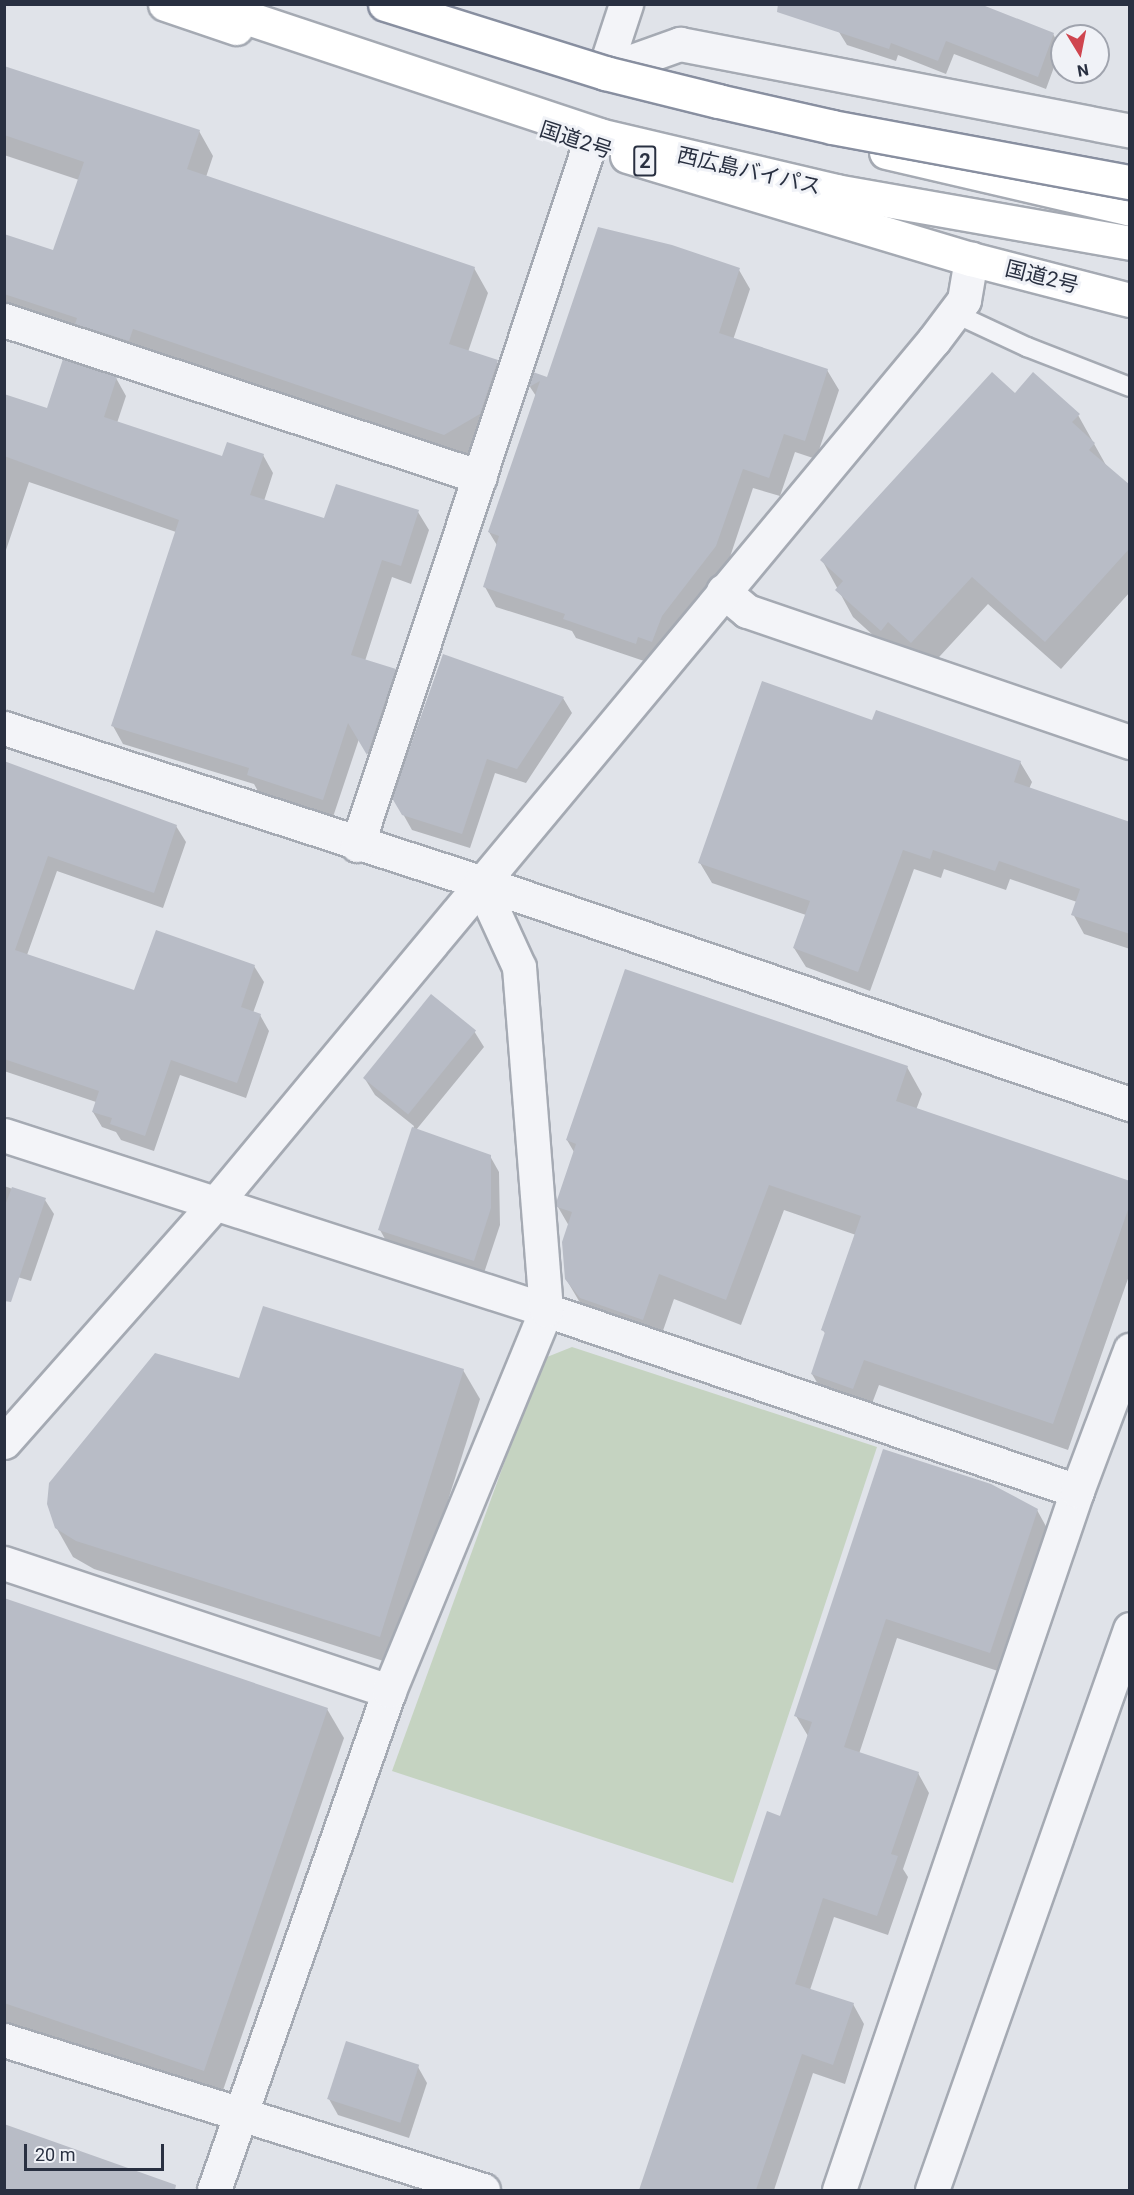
<!DOCTYPE html>
<meta charset="utf-8">
<style>
body{margin:0}
#map{position:relative;width:1134px;height:2195px;overflow:hidden;background:#e0e3e9;font-family:Roboto,"Noto Sans JP",sans-serif}
div>[style]{position:absolute}
.green>*{inset:0;background:#c5d3c1}
.shadow>*{inset:0;background:#0003}
.building>*{inset:0;background:#b8bcc6;transform-origin:0 0}
.roads{filter:drop-shadow(2px 0 #a5aab3) drop-shadow(-2px 0 #a5aab3) drop-shadow(0 2px #a5aab3) drop-shadow(0 -2px #a5aab3)}
.service>*{height:18px;margin:-9px;padding:0 9px;transform-origin:9px;border-radius:9px;background:#f3f4f8}
.minor>*{height:33px;margin:-16.5px;padding:0 16.5px;transform-origin:16.5px;border-radius:16.5px;background:#f3f4f8}
.tertiary>*{height:33px;margin:-16.5px;padding:0 16.5px;transform-origin:16.5px;border-radius:16.5px;background:#f3f4f8}
.trunk>*{height:33px;margin:-16.5px;padding:0 16.5px;transform-origin:16.5px;border-radius:16.5px;background:#fff}
.motorway>*{height:33px;margin:-16.5px;padding:0 16.5px;transform-origin:16.5px;border-radius:16.5px;background:#fff}
.bridges{filter:drop-shadow(2px 0 #888fa0) drop-shadow(-2px 0 #888fa0) drop-shadow(0 2px #888fa0) drop-shadow(0 -2px #888fa0)}
.motorway-bridge>*{height:33px;margin:-16.5px;padding:0 16.5px;transform-origin:16.5px;border-radius:16.5px;background:#fff}
span{translate:-50% -50%;white-space:nowrap;text-align:center;line-height:1.15;-webkit-text-stroke:6px #f0f2f7;paint-order:stroke}
.shield-label span{padding:2px 4px;background:#f0f2f7;border:2px solid;border-radius:4px;-webkit-text-stroke-width:0}
.shield-label{font-size:20px;color:#293041;font-weight:700}
.street-label{font-size:21px;color:#293041}
.frame{position:absolute;inset:0;border:6px solid #293041;pointer-events:none}
.north{position:absolute;left:1050px;top:24px;width:60px;height:60px;box-sizing:border-box;background:#f0f2f7;border:2px solid #a0a4ae;border-radius:50%;rotate:170deg;font-size:16px;font-weight:700;line-height:24px;text-align:center;color:#293041}
.north::after{content:'';display:block;margin:auto;width:21px;height:27px;background:#cf454f;clip-path:polygon(50% 0,100% 100%,50% 72%,0 100%)}
.scale{position:absolute;left:24px;top:2144px;width:140px;height:27px;box-sizing:border-box;border:3px solid #293041;border-top:0;padding-left:8px;font-size:18px;line-height:21px;white-space:nowrap;color:#293041;-webkit-text-stroke:4px #f0f2f7;paint-order:stroke}
</style>
<div id="map">
<div class="green">
<i style="clip-path:polygon(572px 1347px,877px 1447px,733px 1883px,392px 1771px,542px 1359px)"></i>
</div>
<div class="shadow">
<i style="clip-path:polygon(839px 32px,1053px 34px,1061px 48px,1046px 89px,954px 54px,946px 74px,898px 55px,896px 61px,847px 45px)"></i>
<i style="clip-path:polygon(4px 67px,199px 131px,213px 156px,206px 177px,474px 268px,488px 293px,468px 352px,497px 362px,511px 387px,494px 439px,458px 459px,4px 313px,4px 236px,54px 252px,79px 180px,4px 155px)"></i>
<i style="clip-path:polygon(739px 270px,750px 289px,733px 340px,827px 370px,839px 390px,816px 459px,795px 452px,780px 496px,753px 488px,727px 566px,663px 661px,649px 656px,647px 662px,576px 638px,572px 631px,496px 607px,485px 587px,498px 547px,489px 532px,536px 396px,530px 387px,534px 374px,548px 379px)"></i>
<i style="clip-path:polygon(116px 378px,126px 396px,117px 423px,223px 458px,263px 455px,273px 473px,264px 501px,325px 520px,418px 512px,429px 530px,411px 584px,392px 577px,365px 661px,395px 670px,405px 688px,378px 771px,359px 739px,333px 817px,259px 793px,254px 784px,123px 744px,113px 726px,176px 532px,29px 482px,4px 556px,4px 396px,48px 410px)"></i>
<i style="clip-path:polygon(1015px 395px,1078px 415px,1107px 467px,1130px 487px,1130px 592px,1061px 669px,988px 604px,928px 669px,897px 657px,853px 617px,822px 560px)"></i>
<i style="clip-path:polygon(444px 656px,563px 698px,572px 713px,526px 783px,495px 773px,470px 848px,412px 830px,394px 798px)"></i>
<i style="clip-path:polygon(873px 722px,1020px 762px,1032px 782px,1029px 789px,1130px 823px,1130px 949px,1084px 934px,1073px 914px,1077px 902px,1010px 879px,1006px 890px,944px 869px,941px 878px,914px 869px,870px 991px,806px 967px,794px 948px,806px 915px,712px 883px,700px 863px)"></i>
<i style="clip-path:polygon(4px 763px,176px 826px,186px 842px,163px 908px,57px 871px,27px 955px,135px 992px,254px 966px,264px 982px,253px 1013px,260px 1015px,269px 1031px,246px 1098px,180px 1075px,154px 1151px,121px 1140px,116px 1132px,102px 1127px,93px 1112px,96px 1102px,4px 1071px)"></i>
<i style="clip-path:polygon(474px 1031px,484px 1047px,416px 1130px,490px 1156px,499px 1172px,500px 1225px,483px 1276px,389px 1246px,380px 1230px,414px 1126px,375px 1095px,365px 1079px)"></i>
<i style="clip-path:polygon(907px 1067px,922px 1094px,916px 1110px,1130px 1183px,1130px 1273px,1068px 1450px,879px 1385px,868px 1414px,828px 1401px,812px 1374px,826px 1335px,823px 1330px,856px 1235px,784px 1210px,741px 1325px,674px 1299px,658px 1345px,582px 1306px,566px 1279px,569px 1226px,558px 1207px,574px 1152px,567px 1140px)"></i>
<i style="clip-path:polygon(4px 1186px,45px 1200px,54px 1214px,31px 1281px,4px 1273px)"></i>
<i style="clip-path:polygon(463px 1370px,480px 1399px,396px 1665px,94px 1569px,73px 1557px,56px 1527px,240px 1380px)"></i>
<i style="clip-path:polygon(884px 1451px,1037px 1510px,1048px 1530px,1001px 1672px,897px 1638px,859px 1754px,918px 1773px,929px 1793px,903px 1869px,908px 1877px,888px 1935px,834px 1917px,810px 1990px,853px 2004px,864px 2024px,845px 2084px,813px 2073px,774px 2190px,641px 2190px,768px 1813px,781px 1818px,808px 1736px,796px 1716px)"></i>
<i style="clip-path:polygon(4px 1599px,327px 1709px,344px 1738px,220px 2099px,4px 2026px)"></i>
<i style="clip-path:polygon(418px 2067px,427px 2083px,409px 2138px,338px 2115px,329px 2099px)"></i>
<i style="clip-path:polygon(4px 2126px,172px 2185px,175px 2190px,4px 2190px)"></i>
</div>
<div class="building">
<i style="clip-path:polygon(778px 4px,980px 4px,1054px 33px,1038px 77px,946px 41px,938px 61px,891px 43px,889px 49px,777px 12px)"></i>
<i style="clip-path:polygon(4px 66px,200px 130px,187px 169px,475px 267px,449px 344px,498px 360px,480px 414px,444px 435px,133px 329px,129px 341px,75px 324px,77px 318px,4px 294px,4px 234px,53px 250px,84px 162px,4px 135px)"></i>
<i style="clip-path:polygon(598px 227px,672px 245px,740px 268px,719px 333px,828px 369px,805px 441px,784px 434px,769px 478px,743px 469px,716px 546px,662px 616px,652px 642px,638px 637px,636px 644px,563px 619px,565px 614px,483px 587px,499px 536px,488px 532px,540px 381px,529px 387px,533px 372px,547px 377px)"></i>
<i style="clip-path:polygon(63px 359px,117px 377px,104px 417px,222px 456px,227px 442px,264px 454px,250px 495px,324px 518px,336px 484px,419px 510px,401px 566px,382px 560px,351px 655px,396px 669px,367px 755px,348px 723px,323px 800px,247px 775px,249px 768px,111px 726px,179px 520px,4px 456px,4px 394px,47px 408px)"></i>
<i style="clip-path:polygon(992px 372px,1015px 393px,1033px 372px,1080px 414px,1072px 422px,1095px 443px,1089px 450px,1130px 485px,1130px 548px,1045px 642px,972px 577px,911px 643px,888px 622px,881px 631px,835px 590px,843px 581px,820px 560px)"></i>
<i style="clip-path:polygon(443px 654px,564px 697px,517px 769px,487px 759px,462px 834px,402px 815px,392px 798px)"></i>
<i style="clip-path:polygon(762px 681px,872px 720px,876px 710px,1021px 761px,1014px 782px,1130px 822px,1130px 934px,1071px 915px,1080px 889px,999px 861px,995px 871px,933px 850px,930px 859px,903px 850px,858px 972px,793px 948px,810px 901px,698px 863px)"></i>
<i style="clip-path:polygon(4px 761px,177px 825px,154px 893px,48px 856px,15px 950px,134px 990px,156px 930px,255px 965px,241px 1007px,261px 1014px,237px 1083px,171px 1060px,145px 1136px,110px 1124px,112px 1118px,92px 1112px,99px 1091px,4px 1059px)"></i>
<i style="clip-path:polygon(625px 969px,908px 1066px,896px 1101px,1130px 1181px,1130px 1204px,1053px 1424px,864px 1360px,853px 1389px,811px 1374px,825px 1332px,821px 1330px,861px 1216px,769px 1185px,726px 1300px,659px 1274px,643px 1320px,580px 1298px,565px 1279px,562px 1242px,572px 1212px,557px 1207px,556px 1203px,576px 1144px,566px 1140px)"></i>
<i style="left:431px;top:994px;width:58px;height:108px;rotate:39deg"></i>
<i style="clip-path:polygon(412px 1127px,491px 1155px,491px 1208px,474px 1261px,378px 1230px)"></i>
<i style="clip-path:polygon(12px 1187px,46px 1198px,11px 1302px,4px 1301px,4px 1208px)"></i>
<i style="clip-path:polygon(263px 1306px,464px 1369px,380px 1637px,76px 1541px,55px 1528px,47px 1504px,49px 1483px,155px 1353px,239px 1378px)"></i>
<i style="clip-path:polygon(883px 1449px,991px 1484px,1038px 1509px,990px 1653px,886px 1619px,844px 1747px,919px 1772px,891px 1854px,898px 1856px,877px 1916px,823px 1898px,795px 1984px,854px 2003px,833px 2065px,802px 2054px,756px 2190px,639px 2190px,767px 1811px,780px 1816px,812px 1722px,794px 1716px)"></i>
<i style="clip-path:polygon(4px 1598px,328px 1708px,204px 2071px,4px 2003px)"></i>
<i style="left:346px;top:2041px;width:77px;height:61px;rotate:18deg"></i>
<i style="clip-path:polygon(4px 2124px,176px 2185px,175px 2190px,4px 2190px)"></i>
</div>
<div class="roads">
<div class="service">
<i style="left:954px;top:313px;width:81px;rotate:25deg"></i>
<i style="left:1027px;top:347px;width:110px;rotate:21.2deg"></i>
</div>
<div class="minor">
<i style="left:604px;top:71px;width:81px;rotate:-19.6deg"></i>
<i style="left:680px;top:44px;width:458px;rotate:10.9deg"></i>
<i style="left:604px;top:71px;width:71px;rotate:-71.8deg"></i>
<i style="left:4px;top:320px;width:501px;rotate:18.25deg"></i>
<i style="left:723px;top:591px;width:31px;rotate:40deg"></i>
<i style="left:747px;top:611px;width:405px;rotate:18.9deg"></i>
<i style="left:4px;top:728px;width:500px;rotate:17.93deg"></i>
<i style="left:480px;top:882px;width:687px;rotate:18.86deg"></i>
<i style="left:357px;top:845px;width:737px;rotate:-71.66deg"></i>
<i style="left:4px;top:1135px;width:570px;rotate:17.89deg"></i>
<i style="left:546px;top:1310px;width:561px;rotate:18.82deg"></i>
<i style="left:4px;top:1563px;width:406px;rotate:18.4deg"></i>
<i style="left:4px;top:2040px;width:502px;rotate:17.39deg"></i>
<i style="left:214px;top:2190px;width:529px;rotate:-70.67deg"></i>
<i style="left:389px;top:1691px;width:412px;rotate:-67.6deg"></i>
<i style="left:546px;top:1310px;width:344px;rotate:-94.5deg"></i>
<i style="left:519px;top:967px;width:94px;rotate:-114.6deg"></i>
<i style="left:839px;top:2190px;width:738px;rotate:-71.2deg"></i>
<i style="left:1077px;top:1491px;width:151px;rotate:-69.4deg"></i>
</div>
<div class="tertiary">
<i style="left:4px;top:1442px;width:317px;rotate:-48.5deg"></i>
<i style="left:214px;top:1205px;width:1125px;rotate:-50.23deg"></i>
<i style="left:934px;top:340px;width:50px;rotate:-53.1deg"></i>
<i style="left:964px;top:300px;width:42px;rotate:-80.3deg"></i>
<i style="left:932px;top:2190px;width:595px;rotate:-70.56deg"></i>
</div>
<div class="trunk">
<i style="left:165px;top:4px;width:75px;rotate:18.7deg"></i>
<i style="left:886px;top:152px;width:251px;rotate:13.1deg"></i>
<i style="left:627px;top:156px;width:359px;rotate:16.7deg"></i>
<i style="left:971px;top:259px;width:164px;rotate:14.5deg"></i>
</div>
<div class="motorway">
<i style="left:206px;top:4px;width:414px;rotate:18.4deg"></i>
<i style="left:599px;top:135px;width:244px;rotate:13.3deg"></i>
<i style="left:836px;top:191px;width:299px;rotate:10deg"></i>
</div>
</div>
<div class="bridges">
<div class="motorway-bridge">
<i style="left:385px;top:4px;width:231px;rotate:17.4deg"></i>
<i style="left:605px;top:73px;width:116px;rotate:13.9deg"></i>
<i style="left:718px;top:101px;width:117px;rotate:12.8deg"></i>
<i style="left:832px;top:127px;width:303px;rotate:10.5deg"></i>
</div>
</div>
<div class="shield-label">
<span style="left:645px;top:161px">2</span>
</div>
<div class="street-label">
<span style="left:576px;top:140px;rotate:18deg">国道2号</span>
<span style="left:749px;top:171px;rotate:13deg">西広島バイパス</span>
<span style="left:1042px;top:277px;rotate:14deg">国道2号</span>
</div>
<div class="frame"></div>
<div class="north">N</div>
<div class="scale">20 m</div>
</div>
